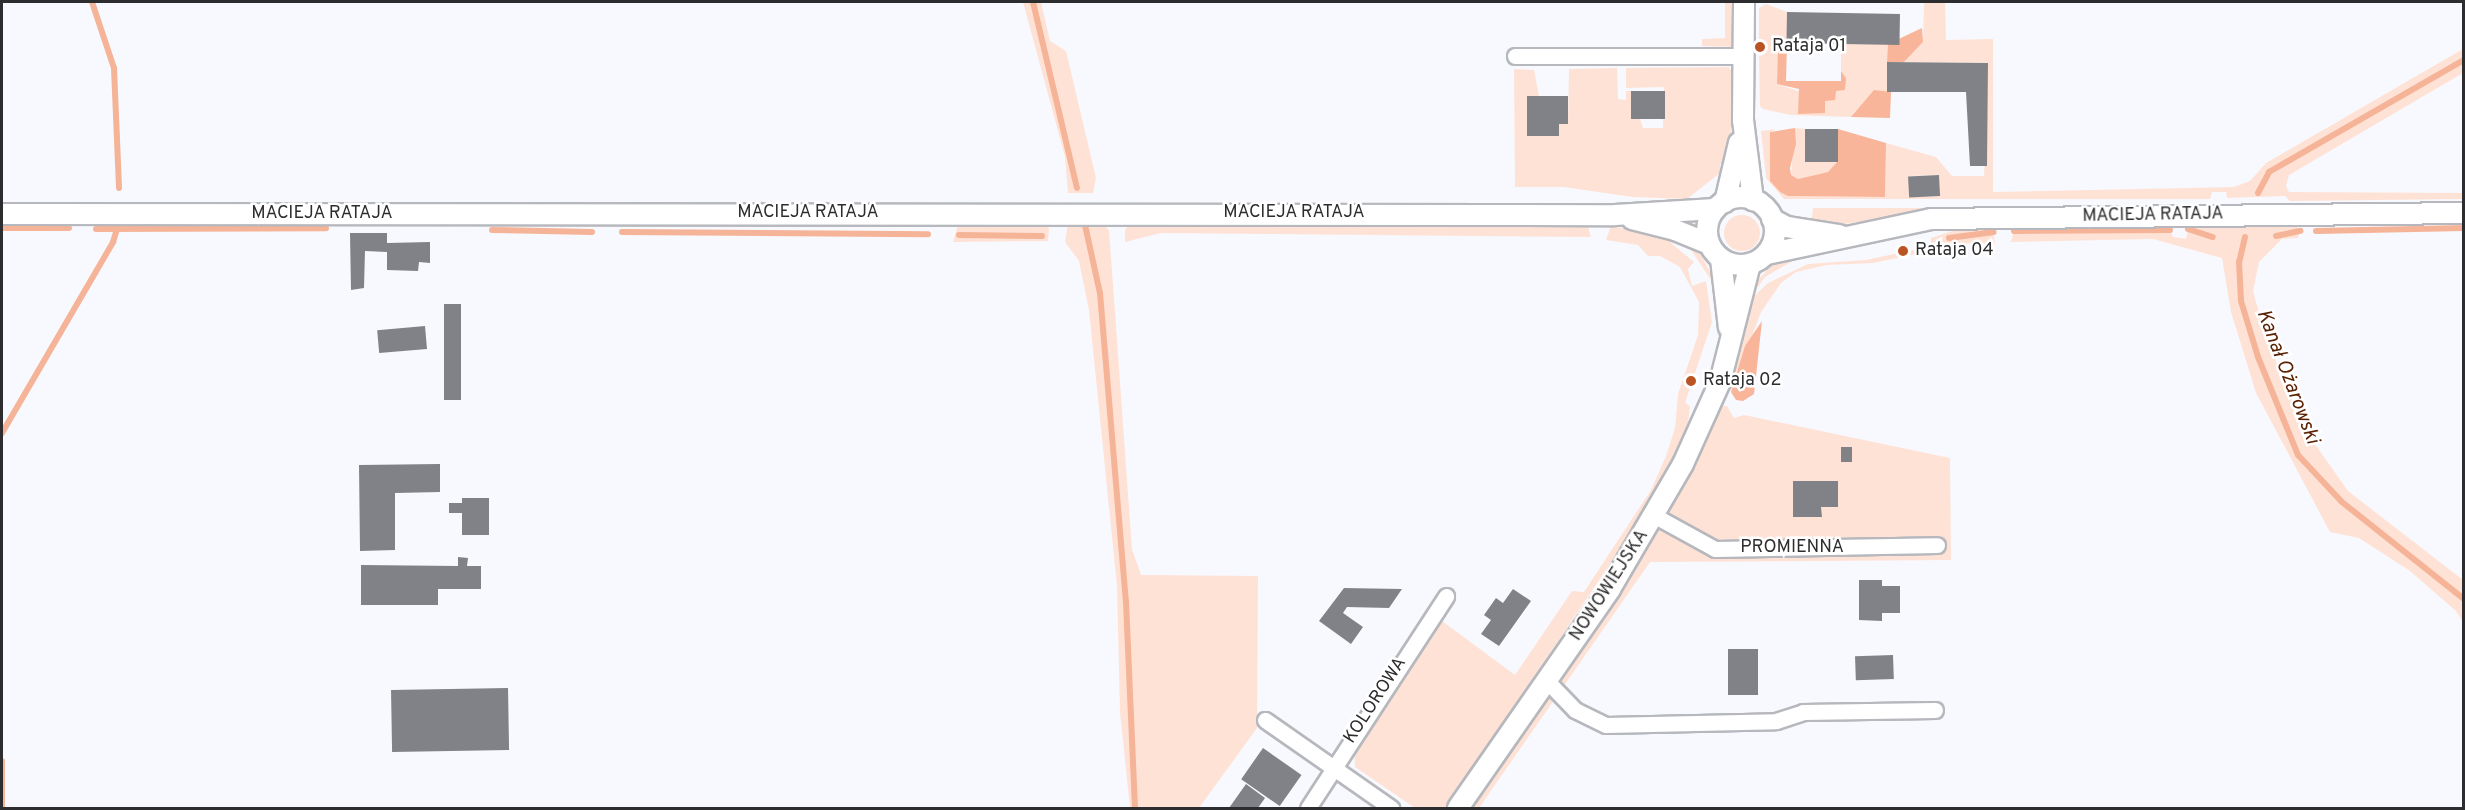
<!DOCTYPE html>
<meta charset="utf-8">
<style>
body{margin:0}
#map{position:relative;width:2465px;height:810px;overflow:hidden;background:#f8f9fe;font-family:Overpass,sans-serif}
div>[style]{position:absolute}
.green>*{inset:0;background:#ffe2d6}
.round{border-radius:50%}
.forest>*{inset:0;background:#f8b599}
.stream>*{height:6px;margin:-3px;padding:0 3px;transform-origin:3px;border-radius:3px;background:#f5b397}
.building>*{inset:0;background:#818287;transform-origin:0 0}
.roads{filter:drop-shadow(2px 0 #b6b8bd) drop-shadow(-2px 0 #b6b8bd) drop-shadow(0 2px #b6b8bd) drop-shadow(0 -2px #b6b8bd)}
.minor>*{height:15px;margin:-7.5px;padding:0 7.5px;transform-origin:7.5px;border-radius:7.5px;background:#fff}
.tertiary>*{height:20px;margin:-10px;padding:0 10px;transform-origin:10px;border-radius:10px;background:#fff}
.tertiary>.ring{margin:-10px;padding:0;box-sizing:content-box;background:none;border:20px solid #fff;border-radius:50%}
.dots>*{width:16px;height:16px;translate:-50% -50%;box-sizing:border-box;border:3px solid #fff;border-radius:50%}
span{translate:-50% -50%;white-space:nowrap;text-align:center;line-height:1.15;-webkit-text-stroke:5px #fff;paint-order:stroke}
.poi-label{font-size:18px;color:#2d2d2f}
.left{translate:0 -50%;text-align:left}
.street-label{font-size:18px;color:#2d2d2f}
.water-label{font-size:20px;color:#5a2002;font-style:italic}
.frame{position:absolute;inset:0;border:3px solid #2d2d2f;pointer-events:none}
</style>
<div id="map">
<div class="green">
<i style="clip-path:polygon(1023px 2px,1041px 2px,1050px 41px,1066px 51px,1096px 178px,1093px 193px,1068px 193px,1065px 157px)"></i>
<i style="clip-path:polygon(1725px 2px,1735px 2px,1736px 42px,1733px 47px,1702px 46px,1702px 39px,1725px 38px)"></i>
<i style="clip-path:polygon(evenodd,1924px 2px,1945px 2px,1946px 40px,1993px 39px,1993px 192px,2234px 187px,2250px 181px,2266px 163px,2463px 49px,2463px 73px,2289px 175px,2286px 186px,2289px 192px,2463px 193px,2463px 199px,2290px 201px,2285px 196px,2227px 198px,2226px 192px,2212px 192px,2210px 199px,1784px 199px,1766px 178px,1761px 131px,1776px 129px,1770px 132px,1788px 196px,1885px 197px,1886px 143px,1936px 157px,1952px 176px,1984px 176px,1988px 63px,1904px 62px,1923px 42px,1924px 2px,1939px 175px,1940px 196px,1909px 197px,1909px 176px,1939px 175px)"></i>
<i style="clip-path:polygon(1766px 4px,1787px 12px,1787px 43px,1778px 43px,1777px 84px,1825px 100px,1846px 78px,1841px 71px,1841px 43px,1888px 44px,1887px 92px,1874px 91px,1851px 117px,1790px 115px,1763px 109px,1760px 106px,1759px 56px,1763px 55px,1764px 45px,1759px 44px,1759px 8px)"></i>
<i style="clip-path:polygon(1729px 67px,1735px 77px,1729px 164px,1720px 164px,1720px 173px,1687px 199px,1632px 197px,1564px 187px,1515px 187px,1514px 69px,1534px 70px,1539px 96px,1527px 96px,1527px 135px,1559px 136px,1559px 124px,1568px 123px,1569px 69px,1617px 68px,1618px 99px,1626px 100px,1626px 91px,1631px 91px,1643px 128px,1663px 128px,1664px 87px,1626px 88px,1626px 68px)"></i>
<i style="clip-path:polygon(1795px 128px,1805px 129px,1806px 162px,1838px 161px,1828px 172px,1798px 179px,1791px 175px)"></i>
<i style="clip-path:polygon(1813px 208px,1957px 208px,1837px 225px,1811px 224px)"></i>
<i class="round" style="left:1724px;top:215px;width:36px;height:36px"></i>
<i style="clip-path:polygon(1131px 222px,1579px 223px,1588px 227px,1591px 237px,1161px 233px,1125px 242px,1125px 230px)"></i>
<i style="clip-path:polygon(1040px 223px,1049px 228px,1048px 241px,953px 242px,958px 225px)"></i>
<i style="clip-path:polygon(1068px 223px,1103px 224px,1109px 230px,1132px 549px,1141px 575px,1258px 576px,1257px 728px,1199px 808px,1130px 808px,1120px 712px,1117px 586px,1089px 310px,1079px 261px,1065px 242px)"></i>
<i style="clip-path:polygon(2196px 223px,2296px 226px,2300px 231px,2298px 238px,2282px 239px,2259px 262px,2253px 291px,2266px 338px,2305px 430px,2348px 491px,2463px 580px,2463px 622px,2456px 611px,2410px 571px,2359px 538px,2330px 532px,2256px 393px,2231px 312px,2222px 258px,2153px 239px,2011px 242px,2014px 231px,2022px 225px,2168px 225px,2173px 237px,2186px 239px,2188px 229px)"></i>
<i style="clip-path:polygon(1611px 226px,1671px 237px,1671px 243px,1694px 262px,1688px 269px,1692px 286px,1706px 281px,1712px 322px,1685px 403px,1690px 406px,1687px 433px,1640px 520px,1445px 808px,1415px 808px,1355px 767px,1354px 748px,1442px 621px,1515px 675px,1572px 591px,1584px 592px,1651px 490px,1666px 456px,1675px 428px,1678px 394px,1698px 335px,1699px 302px,1680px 267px,1660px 256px,1648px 256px,1638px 245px,1606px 240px)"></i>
<i style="clip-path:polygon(1987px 227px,1993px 230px,1995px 244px,1975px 242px,1873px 263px,1827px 265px,1796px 272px,1781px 283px,1761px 312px,1731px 392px,1750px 300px,1768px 283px,1808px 264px,1866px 260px,1931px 246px,1931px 238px,1962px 228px)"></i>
<i style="clip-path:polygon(1687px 244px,1698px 250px,1717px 284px,1713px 283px)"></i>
<i style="clip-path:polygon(1796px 255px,1796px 259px,1765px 277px,1758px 287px,1752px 286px,1774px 263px)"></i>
<i style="clip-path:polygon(1722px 406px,1727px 406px,1734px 418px,1744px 415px,1950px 458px,1951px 560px,1650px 562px,1479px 808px,1470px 808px,1665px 521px)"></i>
</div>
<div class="forest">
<i style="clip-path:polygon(1922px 28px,1923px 42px,1904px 62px,1887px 62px,1888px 44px)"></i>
<i style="clip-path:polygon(1778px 43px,1787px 43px,1786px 81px,1841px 81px,1841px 71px,1846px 78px,1845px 90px,1836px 91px,1835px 100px,1825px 101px,1825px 113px,1798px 114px,1799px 89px,1777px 84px)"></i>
<i style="clip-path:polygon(1874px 90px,1891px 92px,1890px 118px,1851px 117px)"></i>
<i style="clip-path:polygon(1795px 128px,1796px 144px,1790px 168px,1791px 175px,1798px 179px,1828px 172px,1838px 161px,1838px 129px,1886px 143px,1885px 197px,1788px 196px,1780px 192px,1770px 181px,1770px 132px)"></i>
<i style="clip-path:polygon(1762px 321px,1754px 394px,1743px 401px,1736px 400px,1731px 392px,1745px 346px)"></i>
</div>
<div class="stream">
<i style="left:92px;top:2px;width:70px;rotate:71.6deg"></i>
<i style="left:114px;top:68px;width:120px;rotate:87.6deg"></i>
<i style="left:1033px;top:2px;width:191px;rotate:76.7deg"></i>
<i style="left:2258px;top:193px;width:24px;rotate:-62deg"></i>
<i style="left:2269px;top:172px;width:225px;rotate:-29.9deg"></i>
<i style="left:1085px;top:225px;width:70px;rotate:77.6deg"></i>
<i style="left:1100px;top:293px;width:310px;rotate:85.2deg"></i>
<i style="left:1126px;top:602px;width:206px;rotate:87.5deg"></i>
<i style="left:2px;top:228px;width:67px"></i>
<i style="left:96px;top:229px;width:230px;rotate:-0.2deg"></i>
<i style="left:2188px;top:229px;width:26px;rotate:18deg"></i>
<i style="left:492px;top:230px;width:100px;rotate:1.1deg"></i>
<i style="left:2014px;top:231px;width:156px;rotate:-0.4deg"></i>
<i style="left:2316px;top:231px;width:148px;rotate:-1.2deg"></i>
<i style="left:622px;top:232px;width:306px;rotate:0.4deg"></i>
<i style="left:959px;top:235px;width:83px;rotate:0.7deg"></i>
<i style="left:2276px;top:236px;width:25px;rotate:-12deg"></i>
<i style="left:2245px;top:237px;width:26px;rotate:103deg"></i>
<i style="left:2239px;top:262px;width:39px;rotate:87deg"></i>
<i style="left:2241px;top:301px;width:59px;rotate:73.1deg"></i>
<i style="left:2258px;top:357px;width:106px;rotate:67.8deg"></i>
<i style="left:2298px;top:455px;width:64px;rotate:46.9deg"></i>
<i style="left:2342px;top:502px;width:156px;rotate:38.5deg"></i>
<i style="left:1949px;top:238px;width:45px;rotate:-7.6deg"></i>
<i style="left:2px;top:433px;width:221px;rotate:-59.8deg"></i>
<i style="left:113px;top:242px;width:14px;rotate:-73deg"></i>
<i style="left:2px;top:761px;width:47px;rotate:90deg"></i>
</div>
<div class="building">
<i style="left:1787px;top:12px;width:113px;height:31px;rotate:1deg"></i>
<i style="clip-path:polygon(1887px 62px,1988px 63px,1987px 166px,1970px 166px,1966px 92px,1887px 92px)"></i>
<i style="left:1631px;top:91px;width:34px;height:28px"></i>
<i style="clip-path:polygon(1527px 96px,1568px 96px,1568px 124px,1559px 124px,1559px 136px,1527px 136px)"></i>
<i style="left:1805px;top:129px;width:33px;height:33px"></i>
<i style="left:1939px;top:175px;width:21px;height:31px;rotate:87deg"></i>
<i style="clip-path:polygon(350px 233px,387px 233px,387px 243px,430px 242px,430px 263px,419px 262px,418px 271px,387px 270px,387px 252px,365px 251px,364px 288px,351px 290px)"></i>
<i style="left:444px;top:304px;width:17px;height:96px"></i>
<i style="left:425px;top:326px;width:23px;height:48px;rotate:85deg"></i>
<i style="left:1841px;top:447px;width:11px;height:15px"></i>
<i style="clip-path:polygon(440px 464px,440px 492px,395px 493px,395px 550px,360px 551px,359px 465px)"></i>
<i style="clip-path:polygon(1793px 481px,1838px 481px,1838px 507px,1821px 507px,1822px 517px,1793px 517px)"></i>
<i style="clip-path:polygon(462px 498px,489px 498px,489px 535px,462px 535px,462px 513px,449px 513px,449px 503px,462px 503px)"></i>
<i style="clip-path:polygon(458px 557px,468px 558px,467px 566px,481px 566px,481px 589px,438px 589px,438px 605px,361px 605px,361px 565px,458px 566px)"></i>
<i style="clip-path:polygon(1859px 580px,1882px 580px,1882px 586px,1900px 586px,1900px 613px,1882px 613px,1882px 621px,1859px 620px)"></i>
<i style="clip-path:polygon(1344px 588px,1402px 589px,1389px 608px,1347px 607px,1343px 613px,1363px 627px,1351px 644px,1319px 621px)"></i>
<i style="clip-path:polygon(1513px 589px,1531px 601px,1499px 646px,1481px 634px,1491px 620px,1484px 615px,1496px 598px,1503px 603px)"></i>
<i style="left:1728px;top:649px;width:30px;height:46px"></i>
<i style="left:1893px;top:655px;width:24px;height:38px;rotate:88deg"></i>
<i style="left:508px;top:688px;width:62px;height:117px;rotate:89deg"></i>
<i style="left:1263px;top:748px;width:47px;height:38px;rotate:35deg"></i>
<i style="clip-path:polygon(1246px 784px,1265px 798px,1258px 808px,1229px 808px)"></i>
</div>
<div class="roads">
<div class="minor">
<i style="left:1515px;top:56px;width:229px"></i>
<i style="left:1655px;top:516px;width:68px;rotate:28.8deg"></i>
<i style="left:1715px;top:549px;width:222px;rotate:-1deg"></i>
<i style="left:1547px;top:681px;width:40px;rotate:46deg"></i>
<i style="left:1575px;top:710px;width:34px;rotate:26deg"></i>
<i style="left:1606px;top:725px;width:170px;rotate:-1.3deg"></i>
<i style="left:1776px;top:721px;width:28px;rotate:-18deg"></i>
<i style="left:1803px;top:712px;width:132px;rotate:-0.9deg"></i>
<i style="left:1265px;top:720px;width:154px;rotate:34.9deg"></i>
<i style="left:1308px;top:808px;width:253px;rotate:-56.9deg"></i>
</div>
<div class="tertiary">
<i style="left:1744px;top:2px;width:118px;rotate:90.5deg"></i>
<i style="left:1743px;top:120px;width:81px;rotate:82.9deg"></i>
<i class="ring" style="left:1707px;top:197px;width:48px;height:48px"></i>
<i style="left:1725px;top:202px;width:61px;rotate:-76.7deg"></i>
<i style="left:2px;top:214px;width:1613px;rotate:0.04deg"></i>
<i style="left:1615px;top:215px;width:100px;rotate:-3.4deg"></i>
<i style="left:1632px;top:219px;width:44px;rotate:14.3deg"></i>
<i style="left:1675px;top:230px;width:37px;rotate:22deg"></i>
<i style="left:1772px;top:219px;width:17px;rotate:28deg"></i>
<i style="left:1787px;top:227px;width:53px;rotate:8.7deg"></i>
<i style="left:1767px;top:254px;width:168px;rotate:-12deg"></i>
<i style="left:1931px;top:219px;width:533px;rotate:-0.64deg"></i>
<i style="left:1721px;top:259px;width:69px;rotate:83.4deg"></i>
<i style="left:1458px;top:808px;width:267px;rotate:-55.2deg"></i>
<i style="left:1610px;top:589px;width:145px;rotate:-59.7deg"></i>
<i style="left:1683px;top:464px;width:90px;rotate:-65.7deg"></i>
<i style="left:1720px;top:382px;width:122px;rotate:-75.7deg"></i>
</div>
</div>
<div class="dots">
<i style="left:1760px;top:47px;background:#b95424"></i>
<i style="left:1903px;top:251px;background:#b95424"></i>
<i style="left:1691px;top:381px;background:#b95424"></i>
</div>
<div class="poi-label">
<span class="left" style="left:1772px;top:47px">Rataja 01</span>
<span class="left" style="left:1915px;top:251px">Rataja 04</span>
<span class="left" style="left:1703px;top:381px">Rataja 02</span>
</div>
<div class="street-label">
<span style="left:808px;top:213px">MACIEJA RATAJA</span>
<span style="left:1294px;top:213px">MACIEJA RATAJA</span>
<span style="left:322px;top:214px">MACIEJA RATAJA</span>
<span style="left:2153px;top:216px;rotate:-1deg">MACIEJA RATAJA</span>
<span style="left:1792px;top:548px">PROMIENNA</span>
<span style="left:1610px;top:586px;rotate:-57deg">NOWOWIEJSKA</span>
<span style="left:1376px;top:701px;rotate:-57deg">KOLOROWA</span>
</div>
<div class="water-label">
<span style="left:2287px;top:377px;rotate:69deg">Kanał Ożarowski</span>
</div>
<div class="frame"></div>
</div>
